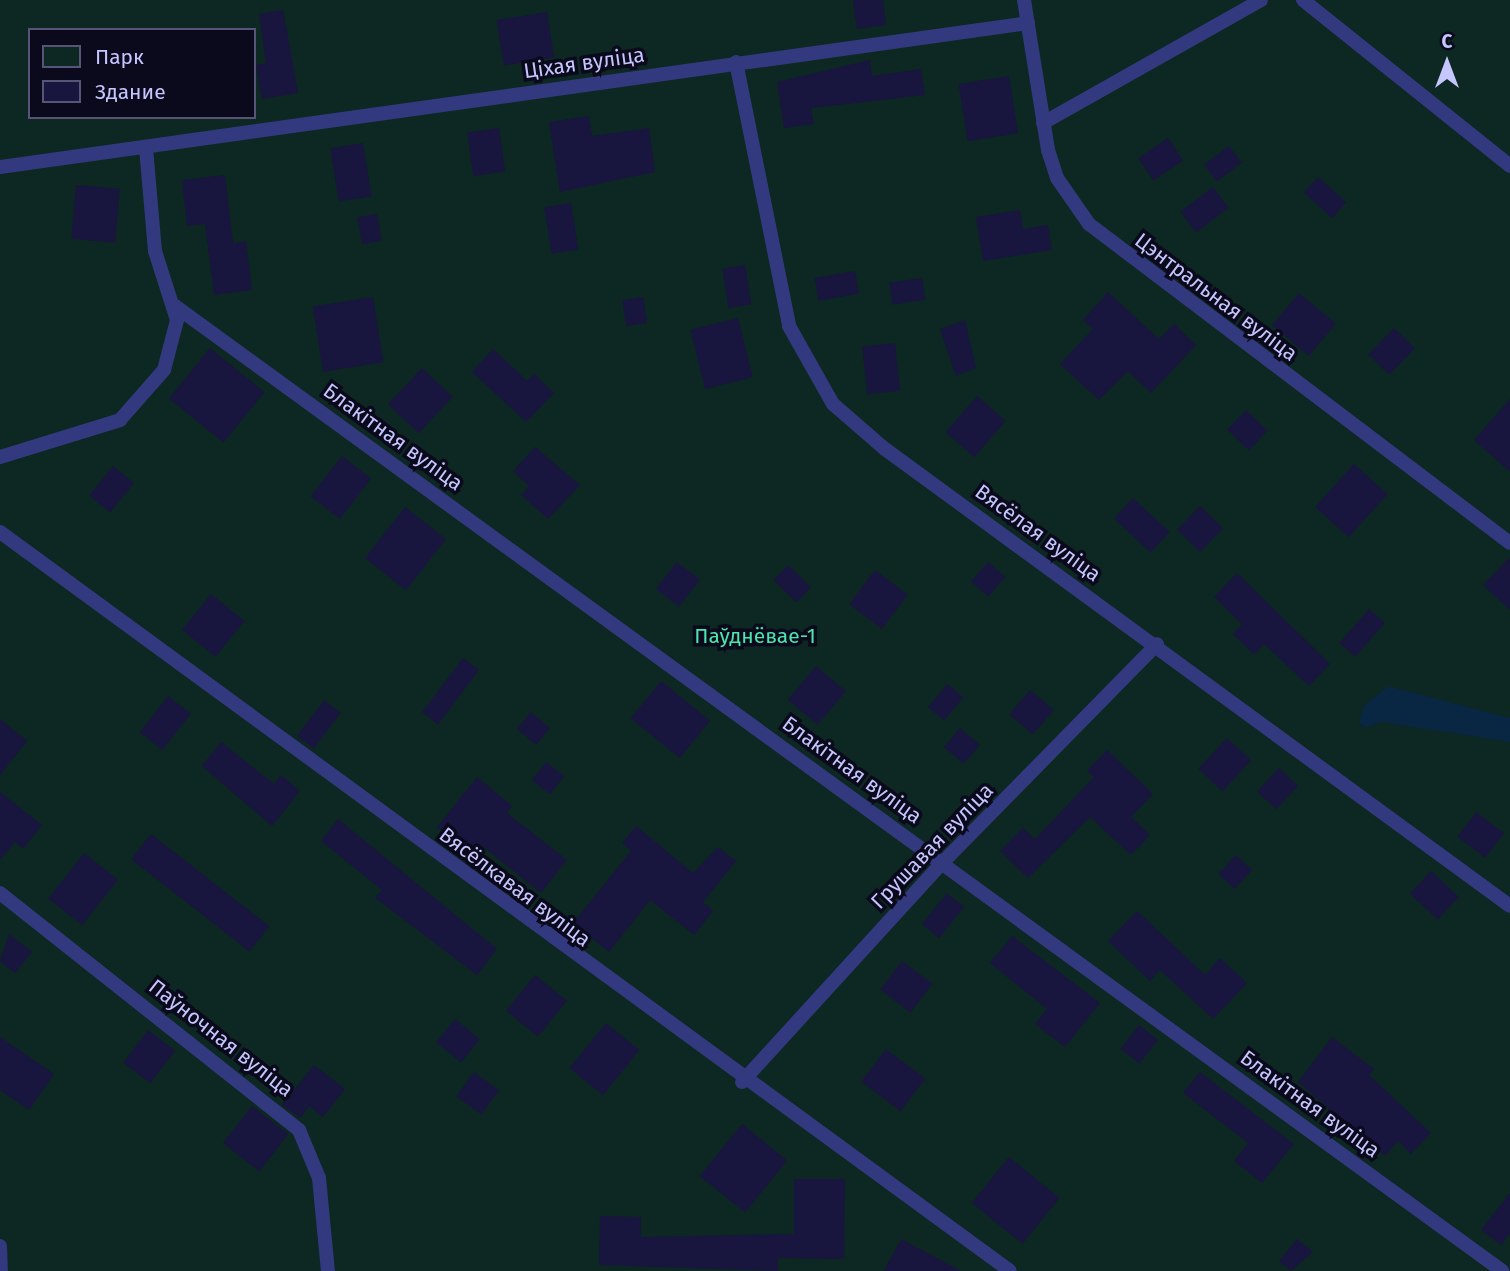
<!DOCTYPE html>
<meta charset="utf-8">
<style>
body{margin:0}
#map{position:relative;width:1510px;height:1271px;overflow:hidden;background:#0b0a1d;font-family:"Fira Sans",sans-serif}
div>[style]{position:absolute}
.green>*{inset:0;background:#0d2722}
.water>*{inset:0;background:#092642}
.building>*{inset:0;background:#18153e;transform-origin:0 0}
.lane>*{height:14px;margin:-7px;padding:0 7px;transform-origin:7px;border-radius:7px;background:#32397f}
span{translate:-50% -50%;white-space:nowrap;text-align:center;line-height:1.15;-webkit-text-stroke:7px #0b0a1d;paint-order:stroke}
.street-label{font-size:21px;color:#c6c6ff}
.park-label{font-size:21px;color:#4ce5ab}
.legend{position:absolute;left:28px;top:28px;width:228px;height:91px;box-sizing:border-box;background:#0b0a1d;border:2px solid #565577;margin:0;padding:9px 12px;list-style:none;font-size:21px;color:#c6c6ff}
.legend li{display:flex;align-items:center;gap:14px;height:35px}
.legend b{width:35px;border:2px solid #565577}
.north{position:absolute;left:1412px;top:28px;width:70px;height:70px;-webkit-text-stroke:5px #0b0a1d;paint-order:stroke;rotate:0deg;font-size:19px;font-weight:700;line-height:28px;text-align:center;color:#c6c6ff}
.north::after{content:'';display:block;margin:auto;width:24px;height:32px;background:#c6c6ff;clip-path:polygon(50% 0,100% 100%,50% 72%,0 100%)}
</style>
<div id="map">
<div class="green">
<i style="clip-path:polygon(evenodd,0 0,1510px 0,1510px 1271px,0 1271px,0 0,30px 30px,254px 30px,254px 117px,30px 117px,30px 30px)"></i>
</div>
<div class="water">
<i style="clip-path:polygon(1388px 686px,1510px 718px,1510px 742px,1381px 722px,1365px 728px,1359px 722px,1364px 706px)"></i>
</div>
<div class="building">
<i style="clip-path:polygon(853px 0,883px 0,886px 25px,857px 29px)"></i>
<i style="clip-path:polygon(283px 10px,298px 93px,262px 99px,256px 65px,266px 63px,259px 14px)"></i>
<i style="left:547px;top:12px;width:46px;height:51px;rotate:81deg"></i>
<i style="clip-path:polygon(870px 60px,872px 76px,921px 69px,925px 95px,811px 108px,814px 124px,784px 128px,777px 82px)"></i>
<i style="left:1009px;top:76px;width:58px;height:51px;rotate:81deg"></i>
<i style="clip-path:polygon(589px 116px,592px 136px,649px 128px,655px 172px,560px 192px,549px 122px)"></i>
<i style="left:499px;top:128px;width:44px;height:32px;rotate:82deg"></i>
<i style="left:1168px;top:138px;width:27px;height:36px;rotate:56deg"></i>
<i style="left:363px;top:143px;width:54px;height:33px;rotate:81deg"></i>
<i style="left:1229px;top:146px;width:21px;height:31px;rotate:53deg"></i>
<i style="clip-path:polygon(225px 175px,233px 243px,246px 241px,252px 290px,214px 295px,205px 224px,187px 226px,182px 180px)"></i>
<i style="left:1318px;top:177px;width:38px;height:21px;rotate:42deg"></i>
<i style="left:76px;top:185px;width:44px;height:54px;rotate:5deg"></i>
<i style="left:1213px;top:187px;width:26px;height:41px;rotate:53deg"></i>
<i style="left:571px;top:203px;width:47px;height:27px;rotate:81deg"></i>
<i style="clip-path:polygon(1020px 210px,1023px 229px,1048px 225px,1052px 250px,983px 261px,976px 217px)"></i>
<i style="left:377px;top:214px;width:27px;height:20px;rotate:80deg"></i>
<i style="left:745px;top:265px;width:40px;height:23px;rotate:81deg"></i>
<i style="left:855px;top:271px;width:23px;height:41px;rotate:80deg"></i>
<i style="left:922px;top:278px;width:22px;height:33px;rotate:82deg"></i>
<i style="clip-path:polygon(1108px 292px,1159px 339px,1174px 324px,1196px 345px,1151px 393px,1128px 371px,1099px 400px,1060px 364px,1093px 329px,1083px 320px)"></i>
<i style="left:1299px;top:293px;width:48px;height:42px;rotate:40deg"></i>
<i style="left:373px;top:297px;width:66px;height:61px;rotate:81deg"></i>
<i style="left:643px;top:297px;width:26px;height:21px;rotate:81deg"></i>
<i style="left:738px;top:318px;width:61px;height:49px;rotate:76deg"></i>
<i style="clip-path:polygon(965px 320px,976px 368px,956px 376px,940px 329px)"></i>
<i style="left:1394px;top:328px;width:29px;height:37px;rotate:44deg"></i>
<i style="left:895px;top:343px;width:48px;height:33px;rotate:84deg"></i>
<i style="left:210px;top:348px;width:70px;height:65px;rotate:39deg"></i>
<i style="clip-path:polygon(493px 349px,527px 381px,534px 374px,554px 393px,526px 422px,472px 372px)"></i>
<i style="left:422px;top:368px;width:42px;height:50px;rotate:43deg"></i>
<i style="left:977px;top:396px;width:38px;height:48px;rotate:41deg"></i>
<i style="clip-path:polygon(1510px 399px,1510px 472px,1474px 440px)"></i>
<i style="left:1246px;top:410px;width:30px;height:27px;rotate:44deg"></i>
<i style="clip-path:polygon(535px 447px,580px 485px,548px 519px,521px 495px,529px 486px,513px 471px)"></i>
<i style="left:342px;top:456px;width:37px;height:51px;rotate:38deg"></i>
<i style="left:1354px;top:464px;width:45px;height:58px;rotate:42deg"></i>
<i style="left:113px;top:466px;width:27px;height:38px;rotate:39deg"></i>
<i style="left:1133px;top:498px;width:50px;height:28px;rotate:43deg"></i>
<i style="left:1200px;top:506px;width:32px;height:33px;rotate:44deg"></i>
<i style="left:405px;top:507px;width:52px;height:65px;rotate:38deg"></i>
<i style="clip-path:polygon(1510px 557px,1510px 610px,1483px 585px)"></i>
<i style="left:677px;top:562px;width:29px;height:34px;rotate:38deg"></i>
<i style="left:988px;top:562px;width:23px;height:26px;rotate:41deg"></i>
<i style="left:788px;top:565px;width:32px;height:21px;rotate:44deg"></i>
<i style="left:875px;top:570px;width:41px;height:43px;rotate:37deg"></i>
<i style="clip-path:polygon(1237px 573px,1330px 664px,1309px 686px,1264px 644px,1254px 655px,1233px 634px,1242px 624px,1214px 597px)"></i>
<i style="left:211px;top:594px;width:43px;height:46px;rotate:39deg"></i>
<i style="left:1369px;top:609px;width:21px;height:45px;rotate:41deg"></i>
<i style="left:463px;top:658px;width:20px;height:68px;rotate:37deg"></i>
<i style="left:816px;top:666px;width:39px;height:44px;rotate:40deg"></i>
<i style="left:661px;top:681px;width:63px;height:48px;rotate:39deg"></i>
<i style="left:947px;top:684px;width:21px;height:30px;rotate:39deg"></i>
<i style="left:1030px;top:690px;width:31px;height:32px;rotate:40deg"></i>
<i style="left:168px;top:696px;width:29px;height:46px;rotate:38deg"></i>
<i style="left:324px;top:700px;width:21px;height:45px;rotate:37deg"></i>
<i style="left:531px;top:712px;width:25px;height:22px;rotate:40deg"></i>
<i style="clip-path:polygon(0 719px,27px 741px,0 775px)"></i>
<i style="left:960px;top:728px;width:26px;height:25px;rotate:40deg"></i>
<i style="left:1227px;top:738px;width:33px;height:42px;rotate:43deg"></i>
<i style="clip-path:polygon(221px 742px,274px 784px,281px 775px,300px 791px,272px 826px,202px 766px)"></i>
<i style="clip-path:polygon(1107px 750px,1153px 794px,1131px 817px,1150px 835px,1131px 855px,1090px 817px,1028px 878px,1000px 851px,1023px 828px,1035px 839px,1094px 777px,1087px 771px)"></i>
<i style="left:546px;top:762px;width:23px;height:23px;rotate:38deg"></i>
<i style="left:1279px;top:768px;width:26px;height:32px;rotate:43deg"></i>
<i style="clip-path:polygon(477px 777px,512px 806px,507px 813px,567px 860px,541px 893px,481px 845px,473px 855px,437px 827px)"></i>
<i style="clip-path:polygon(0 792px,42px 825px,23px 849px,15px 842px,0 860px)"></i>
<i style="left:1476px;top:812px;width:35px;height:31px;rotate:37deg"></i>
<i style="clip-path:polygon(338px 819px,497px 949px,477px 975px,375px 898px,382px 890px,321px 841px)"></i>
<i style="clip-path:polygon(636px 826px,693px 873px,718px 847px,736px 861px,703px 902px,713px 911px,694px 935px,650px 900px,609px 952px,573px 923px,631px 851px,622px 843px)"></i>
<i style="left:151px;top:834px;width:150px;height:32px;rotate:38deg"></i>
<i style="left:84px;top:853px;width:43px;height:58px;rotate:38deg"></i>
<i style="left:1236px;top:855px;width:22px;height:26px;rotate:43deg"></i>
<i style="left:1431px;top:871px;width:38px;height:31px;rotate:43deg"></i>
<i style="left:947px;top:893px;width:22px;height:40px;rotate:39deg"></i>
<i style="clip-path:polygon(1137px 911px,1205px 975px,1220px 958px,1247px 983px,1213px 1019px,1160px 970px,1150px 981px,1108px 941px)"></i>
<i style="clip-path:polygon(9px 934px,32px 952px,15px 973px,0 961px)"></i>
<i style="clip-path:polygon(1012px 936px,1100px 1003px,1065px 1047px,1035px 1024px,1047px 1009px,990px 963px)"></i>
<i style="left:902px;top:961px;width:38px;height:36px;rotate:37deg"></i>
<i style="left:535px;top:975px;width:41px;height:46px;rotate:39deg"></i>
<i style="left:455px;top:1019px;width:32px;height:30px;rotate:39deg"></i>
<i style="left:606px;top:1023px;width:43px;height:58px;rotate:39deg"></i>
<i style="left:1139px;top:1025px;width:24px;height:30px;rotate:38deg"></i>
<i style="left:148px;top:1030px;width:34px;height:41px;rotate:37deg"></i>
<i style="clip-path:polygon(0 1037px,54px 1074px,29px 1110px,0 1090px)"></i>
<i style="clip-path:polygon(1332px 1037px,1374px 1069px,1369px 1075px,1431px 1133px,1411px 1154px,1398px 1141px,1385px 1156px,1298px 1082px)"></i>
<i style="left:886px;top:1049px;width:49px;height:41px;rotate:37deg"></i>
<i style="clip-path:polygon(314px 1065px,345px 1089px,323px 1117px,309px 1106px,300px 1118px,282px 1105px)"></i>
<i style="left:474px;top:1072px;width:31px;height:30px;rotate:36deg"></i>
<i style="clip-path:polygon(1200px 1072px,1294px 1144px,1262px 1183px,1234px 1161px,1248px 1143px,1183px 1093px)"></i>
<i style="left:252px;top:1106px;width:46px;height:47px;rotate:38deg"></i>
<i style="left:742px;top:1124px;width:58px;height:67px;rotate:39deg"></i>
<i style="left:1009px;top:1157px;width:65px;height:59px;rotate:39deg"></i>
<i style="clip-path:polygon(794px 1179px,845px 1179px,844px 1259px,778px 1258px,778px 1271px,599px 1265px,600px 1216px,641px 1217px,641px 1237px,794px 1234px)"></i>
<i style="clip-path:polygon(1510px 1193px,1510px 1233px,1501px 1245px,1481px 1230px)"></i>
<i style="clip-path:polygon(901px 1239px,961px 1271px,884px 1271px)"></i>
<i style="clip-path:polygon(1297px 1239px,1313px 1252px,1291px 1271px,1279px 1261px)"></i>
</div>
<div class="lane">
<i style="left:1024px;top:0;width:152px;rotate:80.9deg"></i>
<i style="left:1048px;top:150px;width:29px;rotate:72deg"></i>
<i style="left:1057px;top:178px;width:56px;rotate:55.2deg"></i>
<i style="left:1089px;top:224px;width:528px;rotate:37.15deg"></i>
<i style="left:1303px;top:0;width:265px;rotate:38.7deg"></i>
<i style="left:736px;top:62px;width:269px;rotate:78.6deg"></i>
<i style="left:789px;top:326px;width:90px;rotate:60.6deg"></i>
<i style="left:833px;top:404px;width:69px;rotate:40.9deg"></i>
<i style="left:885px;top:449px;width:774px;rotate:36.17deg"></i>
<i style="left:1043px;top:123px;width:250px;rotate:-29.4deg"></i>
<i style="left:0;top:167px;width:1038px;rotate:-7.97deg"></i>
<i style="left:175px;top:306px;width:1641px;rotate:36.02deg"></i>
<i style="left:0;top:457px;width:126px;rotate:-17.1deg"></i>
<i style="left:120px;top:420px;width:67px;rotate:-48.7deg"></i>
<i style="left:164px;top:370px;width:52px;rotate:-75.4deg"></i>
<i style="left:177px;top:320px;width:72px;rotate:-107.7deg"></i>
<i style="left:155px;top:251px;width:103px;rotate:-95deg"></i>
<i style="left:0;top:532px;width:1251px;rotate:36.19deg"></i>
<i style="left:0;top:893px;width:382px;rotate:38.4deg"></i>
<i style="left:299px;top:1130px;width:52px;rotate:67.4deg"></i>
<i style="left:319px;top:1178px;width:93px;rotate:84.5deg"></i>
<i style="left:742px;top:1082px;width:299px;rotate:-47.6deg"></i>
<i style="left:944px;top:861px;width:304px;rotate:-45.5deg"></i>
<i style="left:0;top:1246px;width:25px;rotate:88deg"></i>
</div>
<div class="street-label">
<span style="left:584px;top:63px;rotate:-8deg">Ціхая вуліца</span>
<span style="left:1216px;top:297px;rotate:37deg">Цэнтральная вуліца</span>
<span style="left:393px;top:437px;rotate:36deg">Блакітная вуліца</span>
<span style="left:1038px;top:533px;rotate:36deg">Вясёлая вуліца</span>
<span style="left:852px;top:770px;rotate:36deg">Блакітная вуліца</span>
<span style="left:932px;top:846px;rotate:-46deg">Грушавая вуліца</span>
<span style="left:515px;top:887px;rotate:37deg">Вясёлкавая вуліца</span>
<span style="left:221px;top:1038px;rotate:38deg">Паўночная вуліца</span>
<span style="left:1310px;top:1104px;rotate:36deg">Блакітная вуліца</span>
</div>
<div class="park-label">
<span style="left:755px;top:636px">Паўднёвае-1</span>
</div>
<ul class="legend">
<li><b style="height:19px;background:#0d2722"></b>Парк</li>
<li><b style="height:19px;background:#18153e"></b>Здание</li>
</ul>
<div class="north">С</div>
</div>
